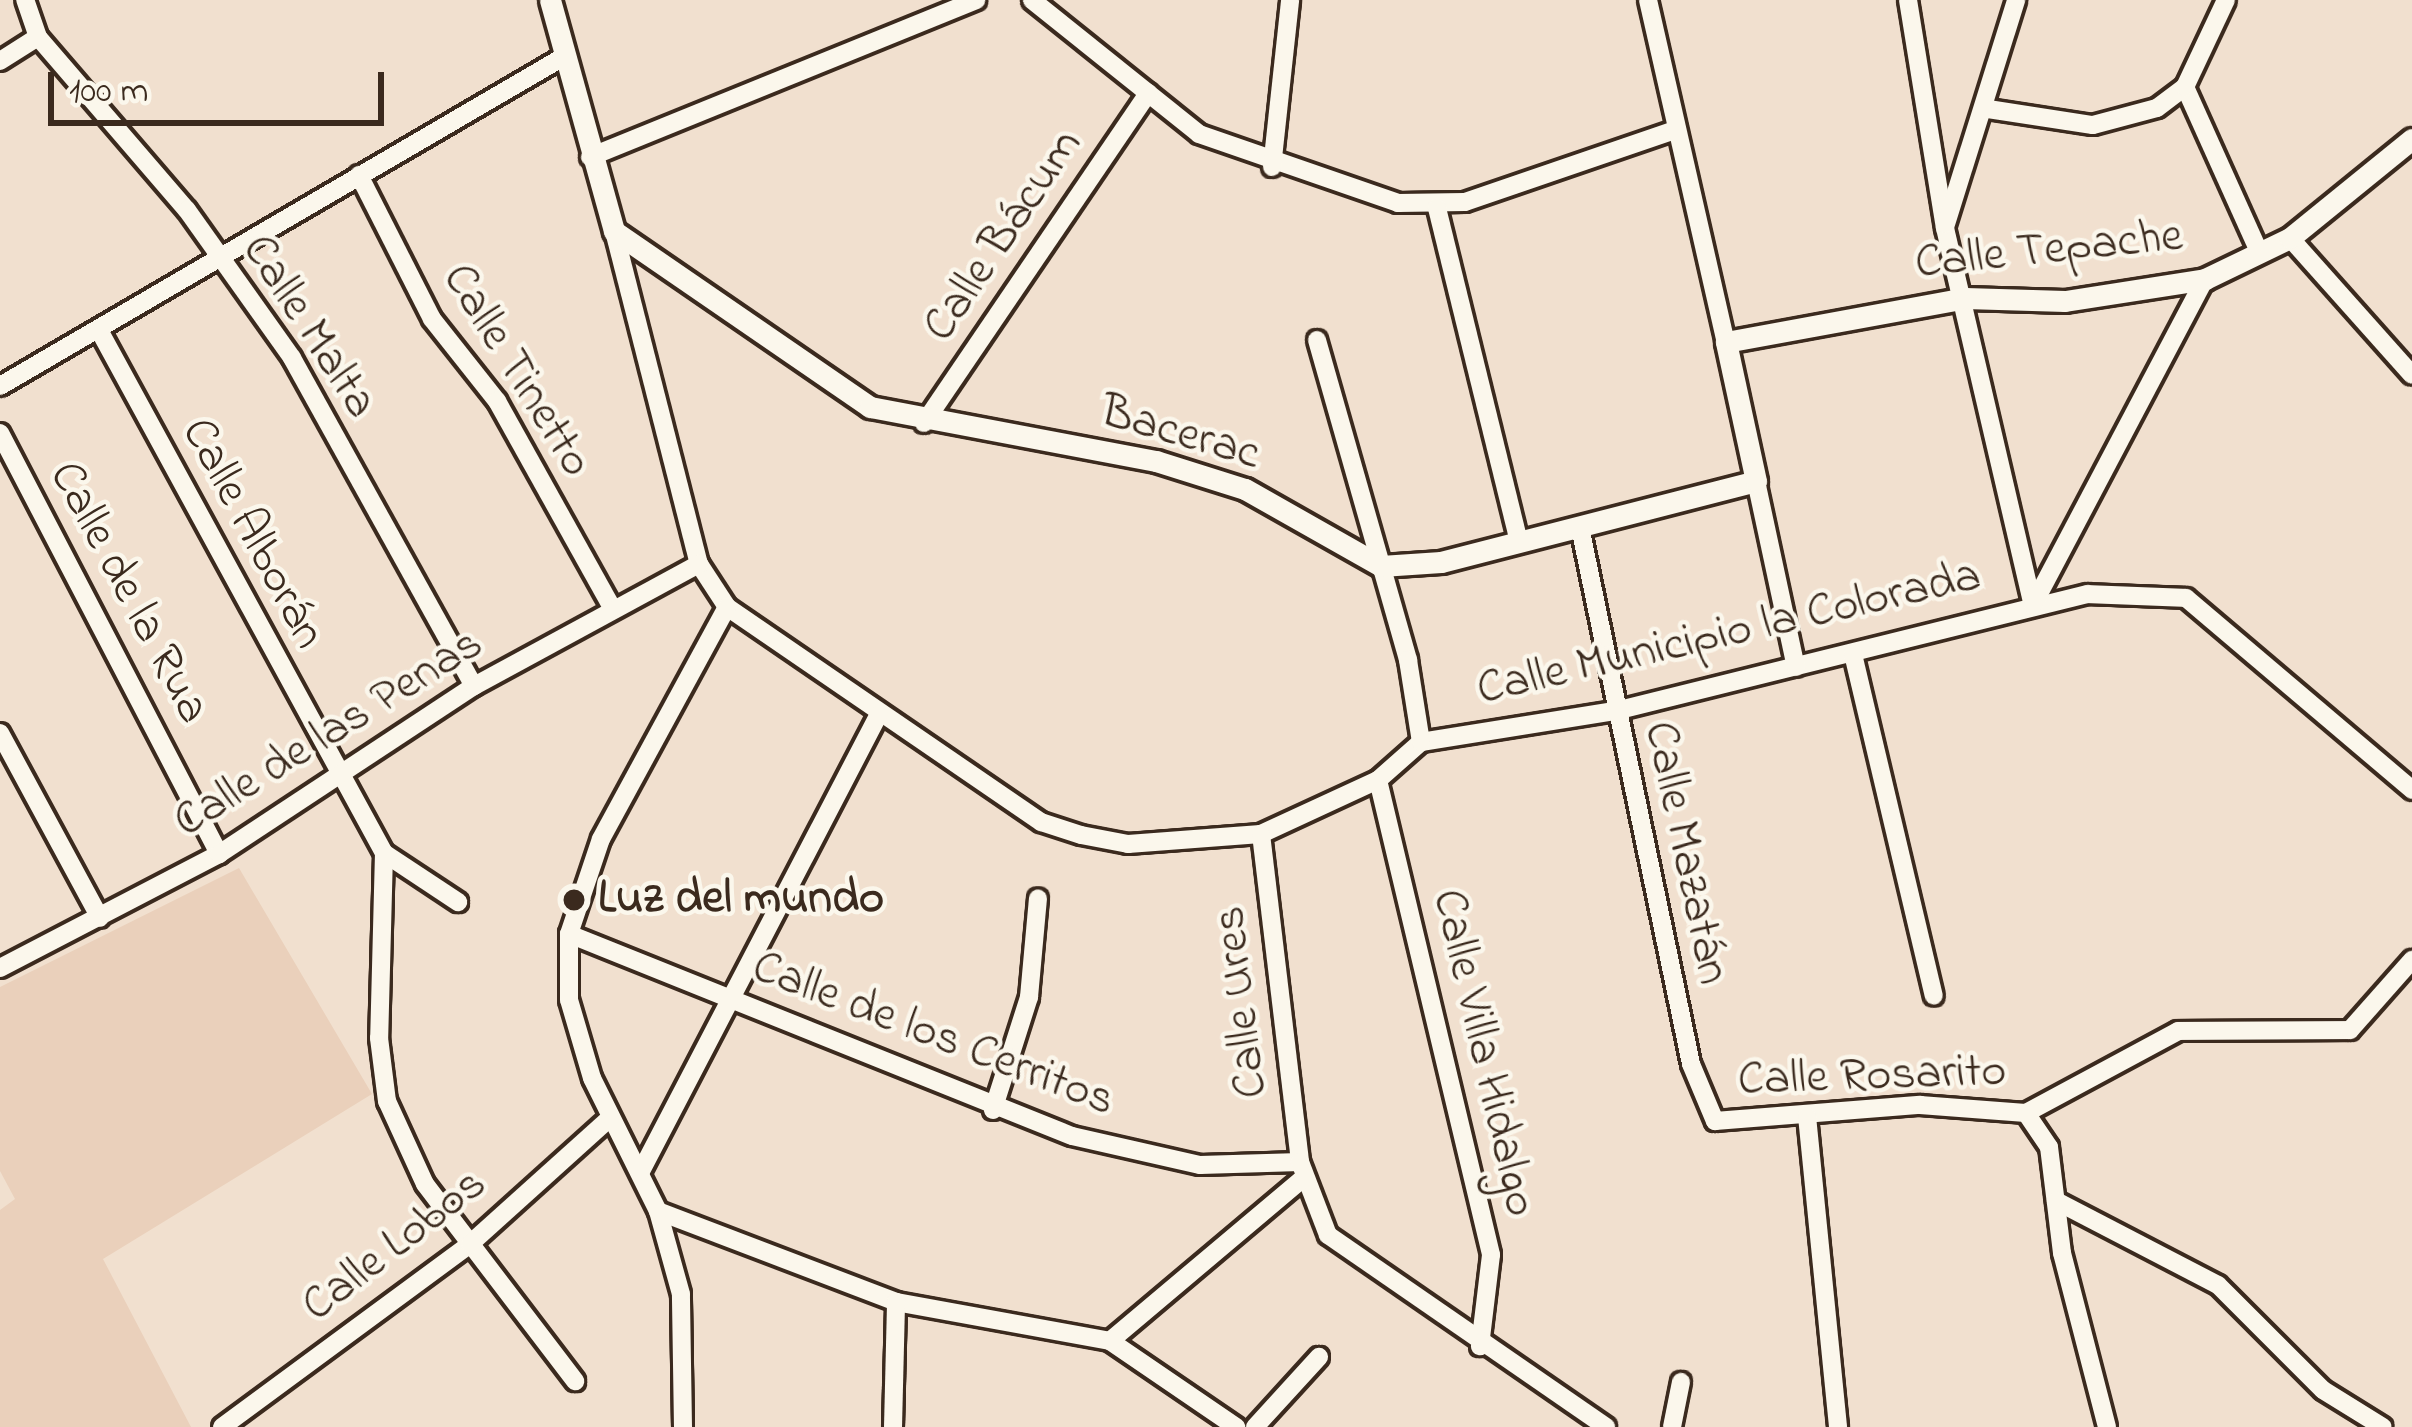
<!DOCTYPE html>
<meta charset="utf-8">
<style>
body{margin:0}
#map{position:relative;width:2412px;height:1427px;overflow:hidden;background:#f1e0cf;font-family:"Indie Flower",sans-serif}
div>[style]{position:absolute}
.built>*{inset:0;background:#ead0bb}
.roads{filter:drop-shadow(3px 0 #3b2a1e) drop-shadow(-3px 0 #3b2a1e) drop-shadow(0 3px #3b2a1e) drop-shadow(0 -3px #3b2a1e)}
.minor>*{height:18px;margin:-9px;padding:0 9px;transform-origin:9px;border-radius:9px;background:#fbf7ec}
.tertiary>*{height:21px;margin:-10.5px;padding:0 10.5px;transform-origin:10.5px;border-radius:10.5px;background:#fbf7ec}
.dots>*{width:33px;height:33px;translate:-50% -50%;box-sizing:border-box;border:6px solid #fbf7ec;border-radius:50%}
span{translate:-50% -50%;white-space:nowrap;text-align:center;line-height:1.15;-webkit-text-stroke:9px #fbf7ec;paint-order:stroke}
.street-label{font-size:48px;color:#3b2a1e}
.poi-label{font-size:48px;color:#3b2a1e;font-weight:700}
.left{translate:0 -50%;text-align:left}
.scale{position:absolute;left:48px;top:72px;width:336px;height:54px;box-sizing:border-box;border:6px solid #3b2a1e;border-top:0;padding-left:15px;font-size:36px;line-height:42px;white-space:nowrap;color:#3b2a1e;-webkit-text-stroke:9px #fbf7ec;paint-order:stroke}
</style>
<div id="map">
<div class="built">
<i style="clip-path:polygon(239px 868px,372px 1094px,103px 1259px,191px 1427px,0 1427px,0 1210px,15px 1199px,0 1171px,0 987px)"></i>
</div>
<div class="roads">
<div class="minor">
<i style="left:1032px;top:0;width:214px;rotate:38.7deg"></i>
<i style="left:1199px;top:134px;width:211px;rotate:19.1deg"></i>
<i style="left:1398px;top:203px;width:67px;rotate:-0.9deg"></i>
<i style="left:1465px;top:202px;width:222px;rotate:-18.9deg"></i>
<i style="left:1648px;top:0;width:351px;rotate:77.2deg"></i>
<i style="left:1908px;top:0;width:231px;rotate:80.8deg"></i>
<i style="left:1945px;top:228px;width:387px;rotate:76.9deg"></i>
<i style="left:38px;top:37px;width:228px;rotate:49.3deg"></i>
<i style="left:187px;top:210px;width:181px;rotate:54.6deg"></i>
<i style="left:292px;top:358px;width:375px;rotate:61deg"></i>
<i style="left:0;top:61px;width:45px;rotate:-32.3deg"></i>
<i style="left:38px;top:37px;width:39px;rotate:-109deg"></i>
<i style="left:2185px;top:87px;width:183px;rotate:65.8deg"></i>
<i style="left:1988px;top:109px;width:106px;rotate:8.7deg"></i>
<i style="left:2093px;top:125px;width:66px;rotate:-14.9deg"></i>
<i style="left:2157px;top:108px;width:35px;rotate:-37deg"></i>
<i style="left:2185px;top:87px;width:96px;rotate:-64.8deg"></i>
<i style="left:590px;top:157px;width:417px;rotate:-22.1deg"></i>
<i style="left:1272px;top:167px;width:168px;rotate:-83.8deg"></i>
<i style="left:359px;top:175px;width:161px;rotate:63.1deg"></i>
<i style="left:432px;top:319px;width:105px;rotate:51.6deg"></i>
<i style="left:497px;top:401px;width:235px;rotate:60.9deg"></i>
<i style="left:1437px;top:208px;width:345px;rotate:76.2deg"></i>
<i style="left:1946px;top:224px;width:235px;rotate:-72.6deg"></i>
<i style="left:614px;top:231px;width:344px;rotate:75.7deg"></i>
<i style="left:699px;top:564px;width:51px;rotate:56.9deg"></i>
<i style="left:727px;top:607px;width:381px;rotate:34.4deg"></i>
<i style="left:1041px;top:822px;width:42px;rotate:18deg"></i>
<i style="left:1081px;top:835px;width:48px;rotate:10.8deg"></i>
<i style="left:1128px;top:844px;width:133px;rotate:-4.3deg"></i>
<i style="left:1261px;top:834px;width:129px;rotate:-24.8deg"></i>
<i style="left:1378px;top:780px;width:57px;rotate:-41.5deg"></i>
<i style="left:1421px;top:742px;width:196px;rotate:-9.1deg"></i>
<i style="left:1615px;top:711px;width:487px;rotate:-13.9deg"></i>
<i style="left:2088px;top:594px;width:98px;rotate:2.3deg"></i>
<i style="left:2186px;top:598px;width:297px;rotate:40.3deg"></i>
<i style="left:2290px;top:238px;width:183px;rotate:48.3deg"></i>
<i style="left:99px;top:330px;width:596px;rotate:61.41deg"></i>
<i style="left:384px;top:853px;width:185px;rotate:91.5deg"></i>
<i style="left:379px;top:1038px;width:64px;rotate:82.8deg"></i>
<i style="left:387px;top:1101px;width:91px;rotate:65.4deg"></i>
<i style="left:425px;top:1184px;width:248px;rotate:52.7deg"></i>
<i style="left:1317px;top:340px;width:333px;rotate:74.1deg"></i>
<i style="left:1408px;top:660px;width:83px;rotate:81deg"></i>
<i style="left:0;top:386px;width:654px;rotate:-30.29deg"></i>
<i style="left:924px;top:423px;width:399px;rotate:-55.8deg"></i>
<i style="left:0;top:433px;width:475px;rotate:62.5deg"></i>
<i style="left:1756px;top:481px;width:190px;rotate:77.9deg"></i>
<i style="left:1580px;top:527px;width:548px;rotate:78.32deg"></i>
<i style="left:1691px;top:1064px;width:62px;rotate:67.2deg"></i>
<i style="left:1715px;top:1121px;width:206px;rotate:-4.5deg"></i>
<i style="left:1920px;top:1105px;width:106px;rotate:4.3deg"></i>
<i style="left:2026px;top:1113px;width:173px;rotate:-28.3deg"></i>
<i style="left:2178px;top:1031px;width:172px;rotate:-0.3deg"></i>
<i style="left:2350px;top:1030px;width:94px;rotate:-48.5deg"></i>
<i style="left:2033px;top:605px;width:369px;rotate:-62.2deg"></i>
<i style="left:1853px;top:654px;width:351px;rotate:76.7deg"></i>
<i style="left:0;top:733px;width:210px;rotate:61.6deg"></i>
<i style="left:1378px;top:780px;width:488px;rotate:76.6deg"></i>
<i style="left:1491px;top:1255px;width:92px;rotate:96.9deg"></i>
<i style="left:1261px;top:834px;width:330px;rotate:83.2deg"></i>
<i style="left:384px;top:853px;width:89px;rotate:33.5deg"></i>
<i style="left:569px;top:934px;width:542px;rotate:21.88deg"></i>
<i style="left:1072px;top:1136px;width:131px;rotate:12.8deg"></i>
<i style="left:1200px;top:1165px;width:100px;rotate:-1.7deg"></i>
<i style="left:1300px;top:1162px;width:78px;rotate:69deg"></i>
<i style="left:1328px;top:1235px;width:338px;rotate:34.6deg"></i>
<i style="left:0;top:968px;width:247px;rotate:-27.5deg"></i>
<i style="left:219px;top:854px;width:305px;rotate:-33.4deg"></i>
<i style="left:474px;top:686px;width:256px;rotate:-28.5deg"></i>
<i style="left:993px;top:1110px;width:119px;rotate:-72.3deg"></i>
<i style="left:1029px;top:997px;width:99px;rotate:-84.8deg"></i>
<i style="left:2026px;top:1113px;width:41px;rotate:55.9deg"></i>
<i style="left:2049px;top:1147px;width:107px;rotate:83deg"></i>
<i style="left:2062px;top:1253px;width:180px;rotate:75.5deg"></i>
<i style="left:1807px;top:1116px;width:313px;rotate:84.3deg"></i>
<i style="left:640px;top:1173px;width:517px;rotate:-62.49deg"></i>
<i style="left:2056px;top:1201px;width:182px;rotate:27.4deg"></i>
<i style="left:2218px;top:1285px;width:148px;rotate:45deg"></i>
<i style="left:2323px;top:1390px;width:70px;rotate:31.7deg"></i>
<i style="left:658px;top:1211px;width:255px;rotate:20.9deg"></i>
<i style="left:896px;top:1302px;width:218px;rotate:10.3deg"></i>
<i style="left:1110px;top:1341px;width:153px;rotate:34.3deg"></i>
<i style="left:1110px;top:1341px;width:250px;rotate:-40.1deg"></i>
<i style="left:222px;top:1427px;width:308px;rotate:-36.4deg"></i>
<i style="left:470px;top:1244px;width:188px;rotate:-42deg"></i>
<i style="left:683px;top:1427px;width:133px;rotate:-90.9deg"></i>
<i style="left:681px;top:1294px;width:86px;rotate:-105.5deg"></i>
<i style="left:658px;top:1211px;width:148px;rotate:-116.4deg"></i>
<i style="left:592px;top:1078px;width:81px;rotate:-106.4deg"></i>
<i style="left:569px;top:1000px;width:66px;rotate:-90deg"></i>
<i style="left:569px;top:934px;width:100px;rotate:-71.4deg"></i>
<i style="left:601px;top:839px;width:264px;rotate:-61.5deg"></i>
<i style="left:893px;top:1427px;width:125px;rotate:-88.6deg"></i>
<i style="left:1255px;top:1427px;width:95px;rotate:-47.6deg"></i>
<i style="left:1672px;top:1427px;width:46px;rotate:-78.7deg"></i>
</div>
<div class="tertiary">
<i style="left:550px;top:0;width:240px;rotate:74.5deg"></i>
<i style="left:614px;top:231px;width:311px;rotate:34.5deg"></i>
<i style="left:870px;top:407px;width:291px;rotate:10.7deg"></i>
<i style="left:1156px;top:461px;width:93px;rotate:17.5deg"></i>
<i style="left:1245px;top:489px;width:156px;rotate:29.5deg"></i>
<i style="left:1381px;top:566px;width:60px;rotate:-3.8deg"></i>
<i style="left:1441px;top:562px;width:325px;rotate:-14.4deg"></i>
<i style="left:1756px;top:481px;width:142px;rotate:-102.2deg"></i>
<i style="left:1726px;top:342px;width:243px;rotate:-10.4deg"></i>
<i style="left:1965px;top:298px;width:100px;rotate:1.7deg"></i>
<i style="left:2065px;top:301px;width:142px;rotate:-8.9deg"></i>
<i style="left:2205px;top:279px;width:94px;rotate:-25.8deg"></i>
<i style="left:2290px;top:238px;width:157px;rotate:-39.1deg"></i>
</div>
</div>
<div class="dots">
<i style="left:574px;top:900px;background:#3b2a1e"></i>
</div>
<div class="street-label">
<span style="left:1004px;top:236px;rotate:-56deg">Calle Bácum</span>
<span style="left:2049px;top:251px;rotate:-6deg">Calle Tepache</span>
<span style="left:308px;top:327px;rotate:57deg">Calle Malta</span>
<span style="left:516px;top:371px;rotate:58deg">Calle Tinetto</span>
<span style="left:1180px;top:434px;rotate:16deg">Bacerac</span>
<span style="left:252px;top:534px;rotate:62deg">Calle Alborán</span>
<span style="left:128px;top:593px;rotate:62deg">Calle de la Rua</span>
<span style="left:1729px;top:634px;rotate:-13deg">Calle Municipio la Colorada</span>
<span style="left:329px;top:734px;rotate:-32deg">Calle de las Penas</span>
<span style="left:1685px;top:853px;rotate:78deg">Calle Mazatán</span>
<span style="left:1242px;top:1002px;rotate:-97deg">Calle Ures</span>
<span style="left:933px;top:1035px;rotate:21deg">Calle de los Cerritos</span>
<span style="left:1483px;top:1053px;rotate:77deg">Calle Villa Hidalgo</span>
<span style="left:1872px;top:1077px;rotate:-2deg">Calle Rosarito</span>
<span style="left:395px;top:1246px;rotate:-38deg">Calle Lobos</span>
</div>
<div class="poi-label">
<span class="left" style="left:598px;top:900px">Luz del mundo</span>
</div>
<div class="scale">100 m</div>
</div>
